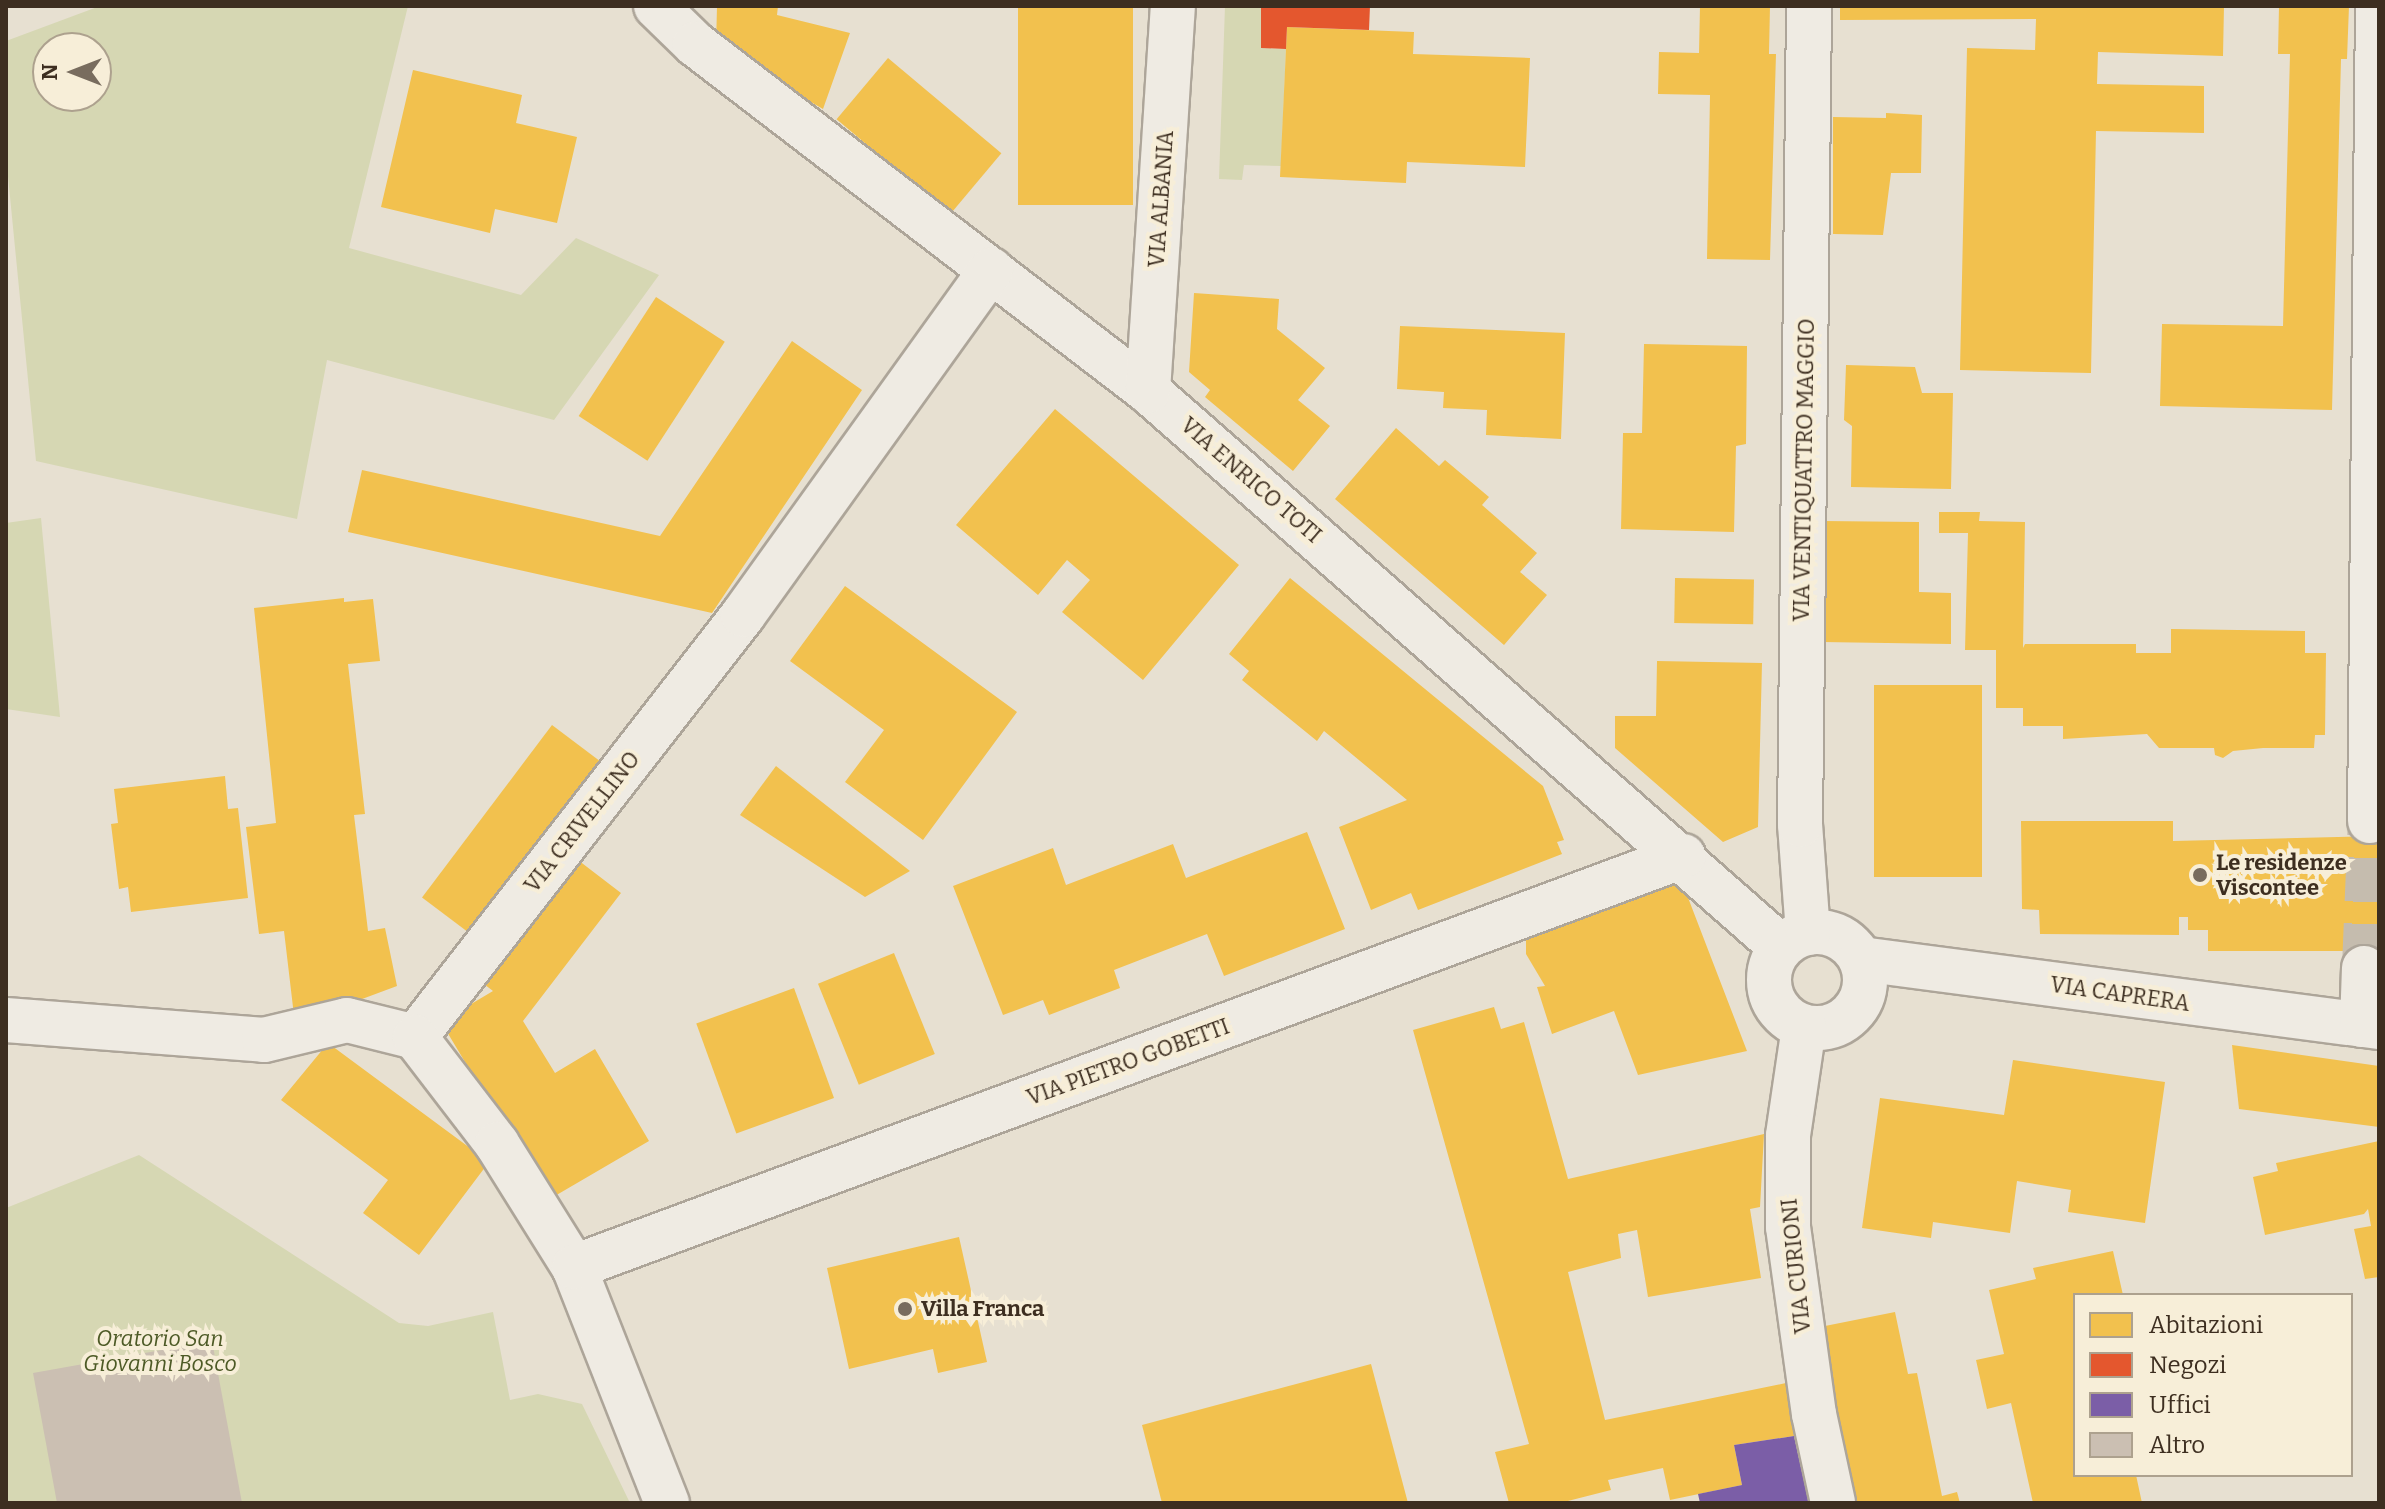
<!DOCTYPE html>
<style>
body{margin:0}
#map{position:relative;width:2385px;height:1509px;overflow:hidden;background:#e7e0d1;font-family:Bitter,serif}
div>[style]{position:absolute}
.green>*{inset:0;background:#d6d7b3}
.homes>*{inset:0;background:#f2c14e;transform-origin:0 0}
.shops>*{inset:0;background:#e4572e}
.offices>*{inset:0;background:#7b5ea7}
.building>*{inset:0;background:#cbbfb2}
.minor-tunnel>*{height:44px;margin-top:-22px;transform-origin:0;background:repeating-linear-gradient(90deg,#c5bcae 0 44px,transparent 0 66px)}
.roads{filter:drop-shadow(2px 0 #ada599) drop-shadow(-2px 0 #ada599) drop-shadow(0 2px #ada599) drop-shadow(0 -2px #ada599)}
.minor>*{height:44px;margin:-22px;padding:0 22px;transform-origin:22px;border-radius:22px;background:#efebe3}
.minor>.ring{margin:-22px;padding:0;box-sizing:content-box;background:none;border:44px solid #efebe3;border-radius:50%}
.dots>*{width:22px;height:22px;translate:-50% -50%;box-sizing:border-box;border:4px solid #f7eed8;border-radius:50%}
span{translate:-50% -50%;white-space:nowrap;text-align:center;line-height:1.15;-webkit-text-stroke:8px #f7eed8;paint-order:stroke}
.street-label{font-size:22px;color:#3d2e20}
.poi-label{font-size:22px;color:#3d2e20;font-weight:700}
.left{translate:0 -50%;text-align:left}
.park-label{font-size:22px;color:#4d5a26;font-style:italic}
.frame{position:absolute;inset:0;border:8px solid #3d2e20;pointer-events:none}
.legend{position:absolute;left:2073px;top:1293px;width:280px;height:184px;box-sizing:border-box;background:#f7eed8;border:2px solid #ada18e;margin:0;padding:10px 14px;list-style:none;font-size:24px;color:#3d2e20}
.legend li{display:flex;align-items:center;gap:16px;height:40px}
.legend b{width:40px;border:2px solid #ada18e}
.north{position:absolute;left:32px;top:32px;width:80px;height:80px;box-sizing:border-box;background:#f7eed8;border:2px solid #ada18e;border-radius:50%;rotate:270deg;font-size:22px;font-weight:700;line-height:32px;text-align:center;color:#3d2e20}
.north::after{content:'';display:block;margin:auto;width:28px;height:36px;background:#786c5e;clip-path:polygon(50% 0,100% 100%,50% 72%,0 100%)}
</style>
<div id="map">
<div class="green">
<i style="clip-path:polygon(evenodd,100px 6px,408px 6px,349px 248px,521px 295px,576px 238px,659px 275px,554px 420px,327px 360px,297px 519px,36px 461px,6px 156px,6px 41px,100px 6px,48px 48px,96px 48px,96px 96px,48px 96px,48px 48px)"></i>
<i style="clip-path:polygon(1225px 6px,1261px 6px,1261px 48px,1286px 49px,1281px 166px,1244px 165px,1242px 180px,1219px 179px)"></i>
<i style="clip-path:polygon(41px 518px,60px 717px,6px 709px,6px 523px)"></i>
<i style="clip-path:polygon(139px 1155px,399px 1323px,428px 1326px,493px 1312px,510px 1400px,538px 1394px,582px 1404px,630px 1503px,6px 1503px,6px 1208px)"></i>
</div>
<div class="homes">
<i style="clip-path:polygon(717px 6px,778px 6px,777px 15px,850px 33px,823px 109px,716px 47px)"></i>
<i style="left:1018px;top:6px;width:115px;height:199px"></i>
<i style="clip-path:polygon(1700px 6px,1770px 6px,1769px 54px,1776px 54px,1770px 260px,1707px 259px,1710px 95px,1658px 94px,1659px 52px,1699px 53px)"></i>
<i style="clip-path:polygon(1840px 6px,2224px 6px,2223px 56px,2098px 52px,2097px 84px,2204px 86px,2204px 133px,2096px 131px,2091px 373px,1960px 370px,1967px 48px,2035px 50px,2036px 19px,1840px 20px)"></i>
<i style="clip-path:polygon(2279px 6px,2349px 6px,2347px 59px,2341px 59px,2332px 410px,2160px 406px,2162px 324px,2283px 326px,2290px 54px,2278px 54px)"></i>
<i style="clip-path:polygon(1287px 27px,1414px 32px,1413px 54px,1530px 58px,1525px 167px,1407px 162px,1406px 183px,1280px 177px)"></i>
<i style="left:888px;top:58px;width:148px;height:80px;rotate:40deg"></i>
<i style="clip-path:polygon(413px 70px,522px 95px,516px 123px,577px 137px,557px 223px,495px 209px,490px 233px,381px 207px)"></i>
<i style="clip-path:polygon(1886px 113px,1922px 115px,1921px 173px,1891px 173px,1883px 235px,1833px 234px,1833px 117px,1886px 118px)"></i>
<i style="clip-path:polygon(1194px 293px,1279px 299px,1277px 329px,1325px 368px,1298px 400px,1330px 426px,1293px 471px,1205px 397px,1210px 390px,1189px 372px)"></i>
<i style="left:656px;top:297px;width:82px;height:142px;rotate:33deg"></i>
<i style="clip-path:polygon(1400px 326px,1565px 333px,1561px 439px,1486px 435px,1487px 410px,1443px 408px,1444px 392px,1397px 389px)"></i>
<i style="clip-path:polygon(792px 341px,862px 390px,712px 613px,348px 532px,362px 470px,660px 536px)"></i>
<i style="clip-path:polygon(1644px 344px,1747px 346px,1746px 444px,1736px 446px,1734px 532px,1621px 529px,1623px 433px,1642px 433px)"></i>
<i style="clip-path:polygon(1846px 365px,1915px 367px,1922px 393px,1953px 393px,1951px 489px,1851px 487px,1852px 426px,1844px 420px)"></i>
<i style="clip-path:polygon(1055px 409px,1239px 565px,1143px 680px,1062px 612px,1090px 580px,1067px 560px,1038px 595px,956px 525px)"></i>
<i style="clip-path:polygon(1396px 428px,1439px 466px,1445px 460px,1489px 497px,1482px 505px,1537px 553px,1520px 572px,1547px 595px,1504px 645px,1335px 499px)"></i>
<i style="clip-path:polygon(1939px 512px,1980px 512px,1979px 521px,2025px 522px,2023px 648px,2025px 644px,2136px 644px,2136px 653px,2171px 653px,2171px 629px,2305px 631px,2305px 653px,2326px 653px,2325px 735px,2315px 735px,2314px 748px,2263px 748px,2233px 751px,2223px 758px,2215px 755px,2214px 748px,2159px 748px,2147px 734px,2063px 739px,2063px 726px,2023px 726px,2023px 708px,1996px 708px,1996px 650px,1965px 650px,1968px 533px,1939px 533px)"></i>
<i style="clip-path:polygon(1823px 521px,1919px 522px,1919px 592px,1951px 593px,1951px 644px,1822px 642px)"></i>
<i style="clip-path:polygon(1290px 578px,1543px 786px,1564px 840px,1557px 842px,1562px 854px,1418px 910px,1411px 893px,1371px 910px,1339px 827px,1407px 800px,1324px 731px,1317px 741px,1242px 680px,1249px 671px,1229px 654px)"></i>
<i style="left:1675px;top:578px;width:79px;height:45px;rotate:1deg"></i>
<i style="clip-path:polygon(845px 586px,1017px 712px,923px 840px,845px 782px,884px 730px,790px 661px)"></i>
<i style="clip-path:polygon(344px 598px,344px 602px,373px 599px,380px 661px,348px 664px,365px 814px,354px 815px,368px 931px,385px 928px,397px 986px,295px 1024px,284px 931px,259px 934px,246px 827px,276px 823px,254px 608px)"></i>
<i style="clip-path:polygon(1657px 661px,1762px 663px,1758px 827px,1723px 842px,1615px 748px,1615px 716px,1656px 716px)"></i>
<i style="left:1874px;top:685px;width:108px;height:192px"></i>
<i style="left:552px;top:725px;width:72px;height:216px;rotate:37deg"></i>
<i style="clip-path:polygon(776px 766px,910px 871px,865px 897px,740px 815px)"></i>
<i style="clip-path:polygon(225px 776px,228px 809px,238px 808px,248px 898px,131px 912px,128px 887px,119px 889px,111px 824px,118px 823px,114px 789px)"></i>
<i style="clip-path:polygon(2021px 821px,2173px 821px,2173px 841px,2379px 836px,2379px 936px,2352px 936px,2352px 951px,2208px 951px,2208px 930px,2188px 930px,2188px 917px,2179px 917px,2179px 935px,2040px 934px,2039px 910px,2022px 909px)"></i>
<i style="clip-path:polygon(1307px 832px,1345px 929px,1224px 976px,1207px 934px,1114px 970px,1120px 988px,1049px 1015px,1043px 1000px,1003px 1015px,953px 886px,1053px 848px,1066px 885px,1173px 844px,1186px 878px)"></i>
<i style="clip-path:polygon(574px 857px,621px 893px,523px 1021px,555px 1073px,595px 1049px,649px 1141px,548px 1200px,441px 1022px,493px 991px,480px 981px)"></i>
<i style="clip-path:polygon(1671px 882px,1687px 895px,1747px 1051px,1638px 1075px,1614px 1011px,1552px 1034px,1537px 987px,1545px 986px,1526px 954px,1526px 939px)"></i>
<i style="left:894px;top:953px;width:109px;height:82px;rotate:68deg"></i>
<i style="left:794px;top:988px;width:117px;height:104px;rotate:70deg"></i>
<i style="clip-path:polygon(1494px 1007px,1501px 1029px,1524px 1022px,1568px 1179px,1764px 1134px,1760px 1207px,1750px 1209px,1761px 1278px,1648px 1297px,1637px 1230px,1618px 1234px,1621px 1258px,1568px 1272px,1605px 1420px,1786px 1383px,1794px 1436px,1734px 1445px,1742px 1485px,1670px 1500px,1663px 1468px,1608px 1480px,1611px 1490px,1560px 1503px,1509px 1503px,1495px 1452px,1529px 1444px,1413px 1030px)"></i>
<i style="clip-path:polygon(328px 1043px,489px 1162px,419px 1255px,363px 1213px,388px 1180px,281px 1100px)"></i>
<i style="clip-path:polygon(2232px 1045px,2379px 1066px,2379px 1127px,2239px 1109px)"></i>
<i style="clip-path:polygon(2013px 1060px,2165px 1082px,2145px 1223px,2068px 1212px,2071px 1190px,2017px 1181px,2010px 1233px,1933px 1222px,1931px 1238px,1862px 1228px,1880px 1098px,2004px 1115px)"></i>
<i style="clip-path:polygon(2379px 1141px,2379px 1277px,2365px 1279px,2354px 1229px,2371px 1226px,2368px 1209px,2364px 1214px,2265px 1235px,2253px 1177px,2278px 1171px,2276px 1163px)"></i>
<i style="clip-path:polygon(959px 1237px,987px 1362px,938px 1373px,933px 1349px,849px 1369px,827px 1268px)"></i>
<i style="clip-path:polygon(2113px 1251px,2123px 1295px,2075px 1295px,2075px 1475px,2136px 1475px,2142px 1503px,2033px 1503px,2011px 1403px,1987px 1409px,1976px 1360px,2004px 1354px,1989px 1290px,2036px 1279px,2033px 1268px)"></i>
<i style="clip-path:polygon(1895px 1312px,1908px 1374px,1917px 1373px,1942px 1496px,1957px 1492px,1960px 1503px,1849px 1503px,1815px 1328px)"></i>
<i style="clip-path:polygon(1371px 1364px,1408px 1503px,1162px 1503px,1142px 1425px)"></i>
</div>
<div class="shops">
<i style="clip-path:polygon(1261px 6px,1370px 6px,1369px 30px,1287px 27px,1286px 49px,1261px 48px)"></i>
</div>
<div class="offices">
<i style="clip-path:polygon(1794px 1436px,1809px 1503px,1700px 1503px,1698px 1494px,1742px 1485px,1734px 1445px)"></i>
</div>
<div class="building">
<i style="clip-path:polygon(212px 1341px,242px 1503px,57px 1503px,33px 1373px)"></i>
</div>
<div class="minor-tunnel">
<i style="left:2364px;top:968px;width:147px;rotate:-87.7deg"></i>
</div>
<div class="roads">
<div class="minor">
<i style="left:656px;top:6px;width:54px;rotate:44.3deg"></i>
<i style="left:695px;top:44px;width:571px;rotate:37.45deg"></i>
<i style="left:1148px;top:391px;width:843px;rotate:41.29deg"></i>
<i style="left:1148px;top:391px;width:386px;rotate:-86.3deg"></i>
<i style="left:2370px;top:821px;width:815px;rotate:-89.44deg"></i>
<i class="ring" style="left:1769px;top:932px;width:52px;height:52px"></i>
<i style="left:1808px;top:933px;width:108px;rotate:-94.2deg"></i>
<i style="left:1800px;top:825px;width:819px;rotate:-89.37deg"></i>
<i style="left:1861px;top:959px;width:522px;rotate:7.48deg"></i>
<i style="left:6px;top:1020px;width:259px;rotate:4.4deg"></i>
<i style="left:264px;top:1040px;width:85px;rotate:-13.5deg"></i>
<i style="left:347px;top:1020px;width:70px;rotate:14deg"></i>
<i style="left:415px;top:1037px;width:534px;rotate:-52.14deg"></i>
<i style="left:743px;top:615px;width:425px;rotate:-54.3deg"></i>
<i style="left:2362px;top:1025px;width:57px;rotate:-88deg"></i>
<i style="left:1804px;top:1027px;width:110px;rotate:98.4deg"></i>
<i style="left:1788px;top:1136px;width:91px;rotate:90deg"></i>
<i style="left:1788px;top:1227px;width:189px;rotate:82.1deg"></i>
<i style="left:1814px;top:1414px;width:91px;rotate:77.9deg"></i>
<i style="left:415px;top:1037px;width:135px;rotate:52.5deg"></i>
<i style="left:497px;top:1144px;width:145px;rotate:58deg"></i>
<i style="left:574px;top:1267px;width:254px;rotate:68.5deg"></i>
<i style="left:574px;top:1267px;width:1183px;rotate:-20.33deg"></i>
</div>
</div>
<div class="dots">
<i style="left:2200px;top:875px;background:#786c5e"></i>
<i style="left:905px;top:1309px;background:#786c5e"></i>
</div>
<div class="street-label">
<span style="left:1161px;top:199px;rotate:-86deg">VIA ALBANIA</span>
<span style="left:1804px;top:470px;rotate:-89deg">VIA VENTIQUATTRO MAGGIO</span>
<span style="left:1251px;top:480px;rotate:41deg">VIA ENRICO TOTI</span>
<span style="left:582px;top:822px;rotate:-52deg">VIA CRIVELLINO</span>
<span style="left:2120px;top:994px;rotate:8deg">VIA CAPRERA</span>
<span style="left:1128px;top:1062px;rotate:-20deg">VIA PIETRO GOBETTI</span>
<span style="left:1796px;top:1266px;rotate:-96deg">VIA CURIONI</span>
</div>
<div class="poi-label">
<span class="left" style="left:2216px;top:875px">Le residenze<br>Viscontee</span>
<span class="left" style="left:921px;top:1309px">Villa Franca</span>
</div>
<div class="park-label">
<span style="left:160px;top:1351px">Oratorio San<br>Giovanni Bosco</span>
</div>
<div class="frame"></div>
<ul class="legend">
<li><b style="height:22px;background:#f2c14e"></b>Abitazioni</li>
<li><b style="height:22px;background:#e4572e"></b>Negozi</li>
<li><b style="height:22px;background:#7b5ea7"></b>Uffici</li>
<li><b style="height:22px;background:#cbbfb2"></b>Altro</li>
</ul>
<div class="north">N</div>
</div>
